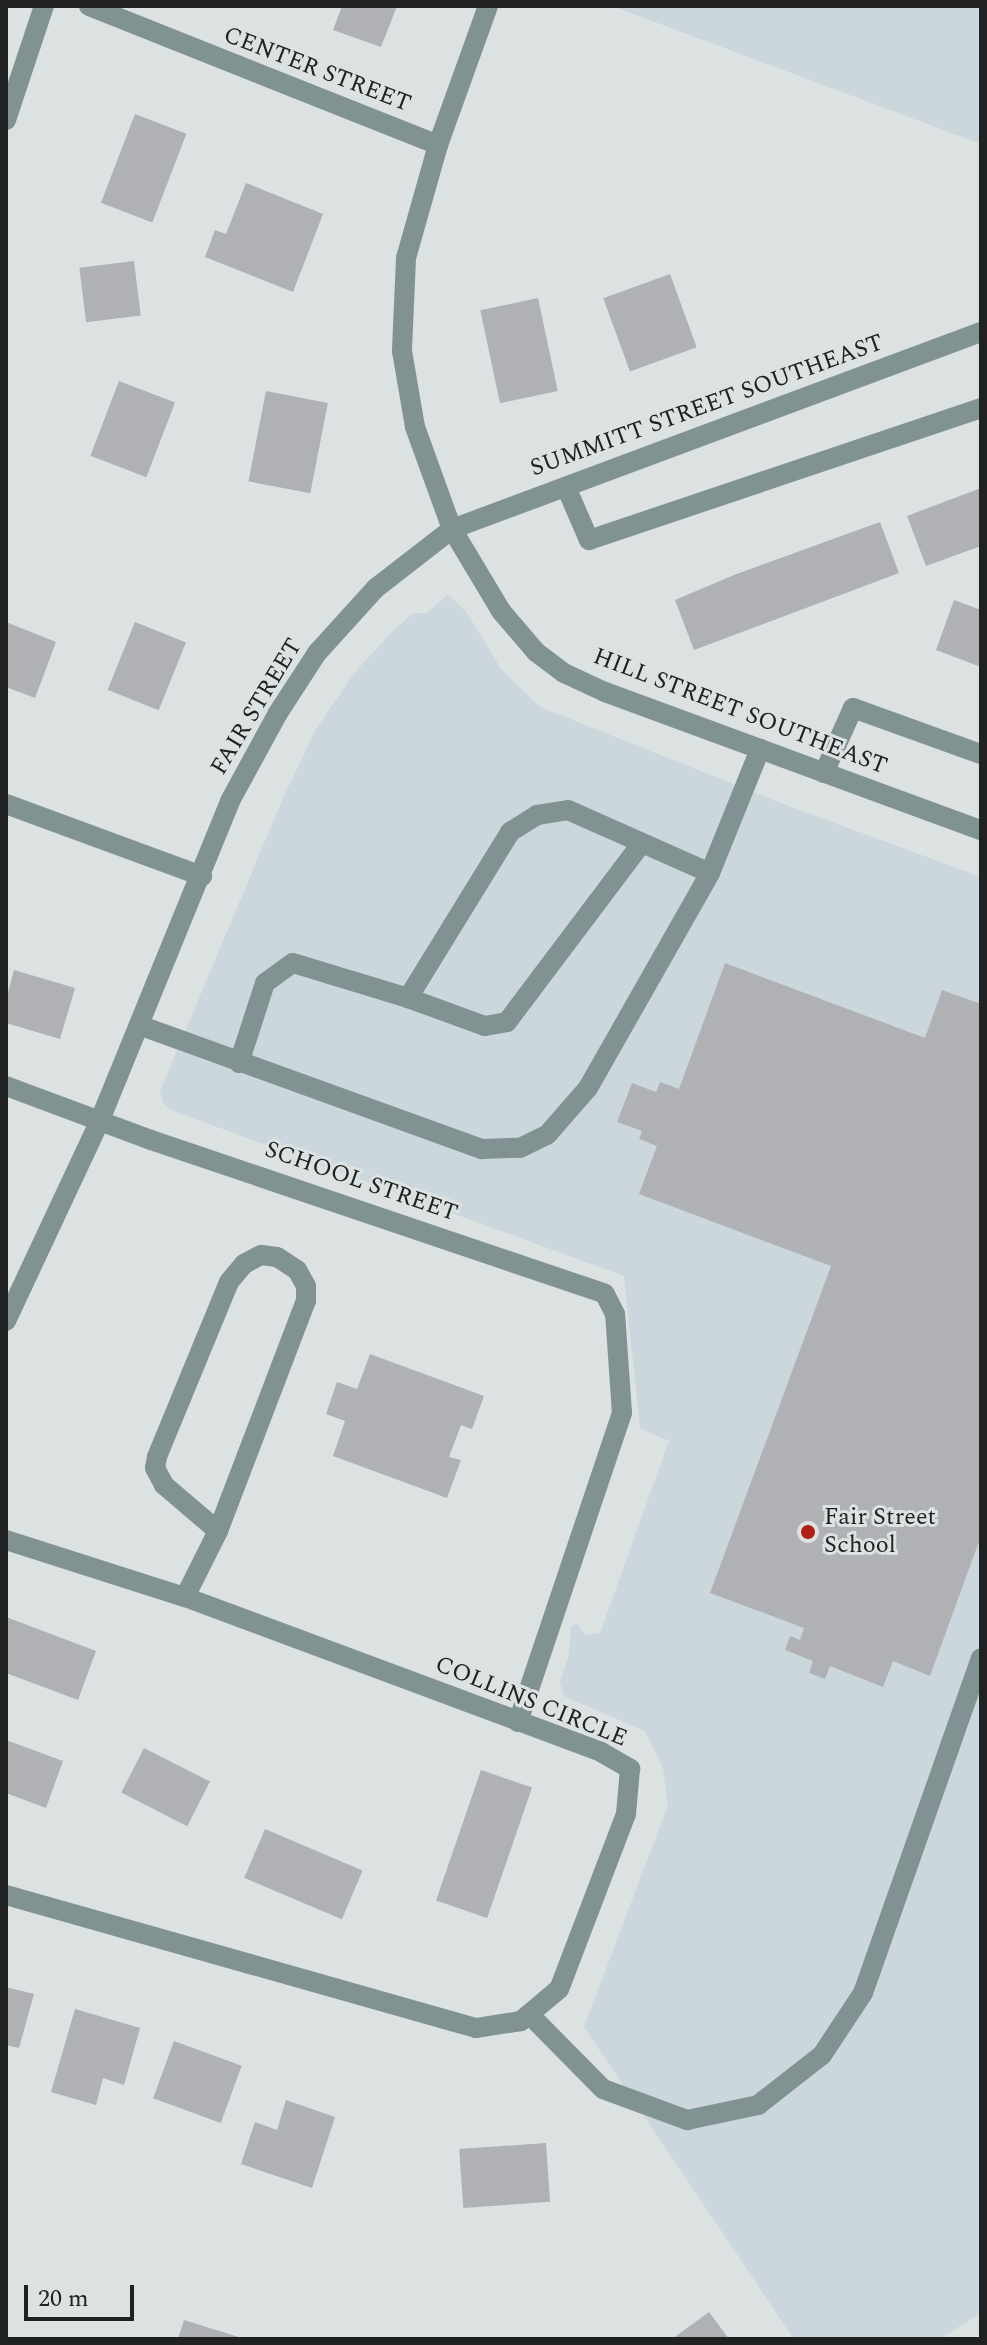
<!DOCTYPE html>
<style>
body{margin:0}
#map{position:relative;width:987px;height:2345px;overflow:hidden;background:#dce1e2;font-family:Spectral,serif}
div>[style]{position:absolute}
.built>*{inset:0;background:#cbd7dc}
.building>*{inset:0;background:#afb1b4;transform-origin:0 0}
.lane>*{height:20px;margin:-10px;padding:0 10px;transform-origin:10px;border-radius:10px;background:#809392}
.street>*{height:20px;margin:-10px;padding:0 10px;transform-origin:10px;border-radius:10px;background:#809392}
.dots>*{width:22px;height:22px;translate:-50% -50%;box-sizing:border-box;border:4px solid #dce1e2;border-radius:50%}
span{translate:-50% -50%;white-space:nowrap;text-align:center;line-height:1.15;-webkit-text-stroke:6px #dce1e2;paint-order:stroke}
.street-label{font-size:24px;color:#202222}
.poi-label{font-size:24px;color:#202222}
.left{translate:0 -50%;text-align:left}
.frame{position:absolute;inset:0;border:8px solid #202222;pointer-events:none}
.scale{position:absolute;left:24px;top:2285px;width:110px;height:36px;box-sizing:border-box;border:4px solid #202222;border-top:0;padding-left:10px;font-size:24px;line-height:28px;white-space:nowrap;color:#202222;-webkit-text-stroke:6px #dce1e2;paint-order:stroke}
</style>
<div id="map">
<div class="built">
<i style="clip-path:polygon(612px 6px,981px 6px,981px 144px)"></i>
<i style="clip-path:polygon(448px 595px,466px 611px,501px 669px,540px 707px,786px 805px,981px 877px,981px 2313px,940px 2339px,794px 2339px,584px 2027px,668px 1805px,663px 1768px,645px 1731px,564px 1696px,560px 1682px,569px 1654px,571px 1626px,578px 1624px,585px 1635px,600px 1633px,669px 1441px,640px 1428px,624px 1276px,171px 1110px,163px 1103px,160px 1091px,284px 796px,315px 731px,355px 672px,392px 632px,413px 613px,426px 613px)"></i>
</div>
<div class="building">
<i style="clip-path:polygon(342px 6px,397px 6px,381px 47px,333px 30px)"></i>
<i style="left:135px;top:114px;width:55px;height:95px;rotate:21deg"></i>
<i style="clip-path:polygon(246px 183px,323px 214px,293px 292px,205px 257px,215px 230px,226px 234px)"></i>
<i style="left:134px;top:261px;width:55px;height:55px;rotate:83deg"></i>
<i style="left:670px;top:274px;width:78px;height:71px;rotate:70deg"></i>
<i style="left:538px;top:298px;width:95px;height:59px;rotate:78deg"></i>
<i style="left:119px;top:381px;width:60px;height:80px;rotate:21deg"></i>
<i style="left:266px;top:391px;width:63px;height:92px;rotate:11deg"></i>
<i style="clip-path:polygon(981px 488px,981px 546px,926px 566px,907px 516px)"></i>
<i style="clip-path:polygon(880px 522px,899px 573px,694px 650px,675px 600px,734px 575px)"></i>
<i style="clip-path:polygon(954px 600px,981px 610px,981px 667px,936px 650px)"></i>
<i style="clip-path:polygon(6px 622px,56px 642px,35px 698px,6px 687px)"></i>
<i style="left:135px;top:622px;width:55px;height:73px;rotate:22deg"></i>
<i style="clip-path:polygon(725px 963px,925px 1038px,942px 990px,981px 1004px,981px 1536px,930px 1676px,893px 1661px,883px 1687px,830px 1666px,825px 1679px,809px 1673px,813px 1661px,785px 1650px,790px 1636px,800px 1640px,804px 1628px,710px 1593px,831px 1266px,639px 1194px,657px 1146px,639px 1139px,642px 1131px,617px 1122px,632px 1083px,656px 1092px,660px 1082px,679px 1089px)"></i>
<i style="clip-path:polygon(14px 970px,75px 988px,60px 1039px,6px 1023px,6px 1000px)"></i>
<i style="clip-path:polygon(370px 1354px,484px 1396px,472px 1429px,461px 1425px,449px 1457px,461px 1460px,447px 1498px,333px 1456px,345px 1421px,326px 1414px,337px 1382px,357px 1389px)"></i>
<i style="clip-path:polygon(6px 1617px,96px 1651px,78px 1700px,6px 1673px)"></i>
<i style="clip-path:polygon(6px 1740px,63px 1761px,46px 1808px,6px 1793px)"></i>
<i style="left:144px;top:1748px;width:74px;height:50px;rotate:27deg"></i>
<i style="left:481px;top:1770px;width:54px;height:138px;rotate:19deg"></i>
<i style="left:265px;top:1829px;width:106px;height:53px;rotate:23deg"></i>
<i style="clip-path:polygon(6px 1987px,34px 1994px,19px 2048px,6px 2045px)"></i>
<i style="clip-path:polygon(75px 2009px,140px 2028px,124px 2085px,103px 2078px,96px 2105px,51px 2092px)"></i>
<i style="left:174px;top:2041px;width:72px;height:61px;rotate:20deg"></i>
<i style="clip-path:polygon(286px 2100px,335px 2117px,312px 2188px,241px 2164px,255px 2122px,277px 2130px)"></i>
<i style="left:546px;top:2143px;width:59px;height:87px;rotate:86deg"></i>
<i style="clip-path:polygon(709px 2312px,729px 2339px,672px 2339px)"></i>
<i style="clip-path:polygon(184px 2320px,242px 2338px,242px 2339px,178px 2339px)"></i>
</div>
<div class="lane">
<i style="left:566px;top:487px;width:58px;rotate:66.5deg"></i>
<i style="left:589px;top:540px;width:414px;rotate:-18.6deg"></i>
<i style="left:824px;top:773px;width:71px;rotate:-66deg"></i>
<i style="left:853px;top:708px;width:136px;rotate:19.8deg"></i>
<i style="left:408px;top:998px;width:82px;rotate:20deg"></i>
<i style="left:485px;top:1026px;width:22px;rotate:-10deg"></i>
<i style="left:507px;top:1022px;width:224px;rotate:-53deg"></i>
<i style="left:139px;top:1025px;width:365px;rotate:19.9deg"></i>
<i style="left:482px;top:1149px;width:38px;rotate:-2deg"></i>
<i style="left:520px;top:1148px;width:30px;rotate:-26deg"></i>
<i style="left:547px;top:1135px;width:62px;rotate:-48.9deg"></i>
<i style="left:588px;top:1088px;width:247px;rotate:-60.4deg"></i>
<i style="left:710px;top:873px;width:134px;rotate:-68deg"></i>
<i style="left:239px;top:1063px;width:84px;rotate:-72deg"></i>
<i style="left:265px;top:983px;width:34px;rotate:-36deg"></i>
<i style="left:293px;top:963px;width:120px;rotate:16.9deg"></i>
<i style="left:408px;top:998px;width:195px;rotate:-58.4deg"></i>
<i style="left:510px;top:832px;width:32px;rotate:-32deg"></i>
<i style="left:537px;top:815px;width:31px;rotate:-9deg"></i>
<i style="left:568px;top:810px;width:155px;rotate:23.9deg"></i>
<i style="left:185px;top:1597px;width:74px;rotate:-63.4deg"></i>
<i style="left:218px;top:1531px;width:246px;rotate:-69.1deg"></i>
<i style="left:306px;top:1301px;width:15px;rotate:-90deg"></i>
<i style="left:306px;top:1286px;width:18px;rotate:-119deg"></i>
<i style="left:297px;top:1270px;width:24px;rotate:-147deg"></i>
<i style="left:277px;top:1257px;width:16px;rotate:-173deg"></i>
<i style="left:261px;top:1255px;width:19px;rotate:152deg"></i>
<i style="left:244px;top:1264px;width:23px;rotate:130deg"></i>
<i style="left:229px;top:1282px;width:189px;rotate:112.4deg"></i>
<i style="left:157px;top:1457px;width:11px;rotate:100deg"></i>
<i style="left:155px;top:1468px;width:19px;rotate:62deg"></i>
<i style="left:164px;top:1485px;width:71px;rotate:40.4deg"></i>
<i style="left:518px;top:1722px;width:326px;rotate:-71.4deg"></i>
<i style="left:622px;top:1413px;width:99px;rotate:-94deg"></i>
<i style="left:615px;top:1314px;width:22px;rotate:-117deg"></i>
<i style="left:529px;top:2014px;width:105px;rotate:45.4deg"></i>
<i style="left:603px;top:2089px;width:90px;rotate:20.3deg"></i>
<i style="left:687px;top:2120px;width:73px;rotate:-11.9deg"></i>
<i style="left:758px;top:2105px;width:81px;rotate:-38deg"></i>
<i style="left:822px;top:2055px;width:74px;rotate:-56.5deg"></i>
<i style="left:863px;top:1993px;width:355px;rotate:-70.6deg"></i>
</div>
<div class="street">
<i style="left:89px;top:6px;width:376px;rotate:21.7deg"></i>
<i style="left:488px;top:6px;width:148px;rotate:109.8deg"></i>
<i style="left:438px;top:145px;width:117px;rotate:105.8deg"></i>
<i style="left:406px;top:258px;width:93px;rotate:92.5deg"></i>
<i style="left:402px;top:351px;width:77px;rotate:80.3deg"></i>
<i style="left:415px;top:427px;width:109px;rotate:70.1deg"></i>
<i style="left:452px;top:529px;width:96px;rotate:59.1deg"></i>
<i style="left:501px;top:611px;width:54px;rotate:49.5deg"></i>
<i style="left:536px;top:652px;width:35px;rotate:37deg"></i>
<i style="left:564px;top:673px;width:45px;rotate:24.9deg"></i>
<i style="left:605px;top:692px;width:401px;rotate:20.2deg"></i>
<i style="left:6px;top:120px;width:120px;rotate:-71.6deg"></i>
<i style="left:6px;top:804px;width:209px;rotate:20.2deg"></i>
<i style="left:6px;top:1086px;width:155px;rotate:20.4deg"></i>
<i style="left:151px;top:1140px;width:479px;rotate:18.7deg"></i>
<i style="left:6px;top:1321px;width:222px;rotate:-64.9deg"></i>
<i style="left:100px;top:1120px;width:344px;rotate:-67.8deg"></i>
<i style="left:230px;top:801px;width:100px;rotate:-61.4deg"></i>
<i style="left:278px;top:713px;width:72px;rotate:-57deg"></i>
<i style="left:317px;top:653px;width:88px;rotate:-47.8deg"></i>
<i style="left:376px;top:588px;width:96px;rotate:-37.8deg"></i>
<i style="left:452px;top:529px;width:564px;rotate:-20.43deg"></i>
<i style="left:6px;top:1540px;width:188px;rotate:17.7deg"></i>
<i style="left:185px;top:1597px;width:444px;rotate:20.4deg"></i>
<i style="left:601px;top:1752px;width:34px;rotate:30deg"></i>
<i style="left:630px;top:1769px;width:45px;rotate:95.1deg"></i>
<i style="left:626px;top:1814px;width:187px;rotate:110.9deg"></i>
<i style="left:559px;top:1989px;width:50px;rotate:139.9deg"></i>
<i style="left:521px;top:2021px;width:46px;rotate:171.2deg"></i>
<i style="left:476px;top:2028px;width:488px;rotate:-164.2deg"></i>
</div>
<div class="dots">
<i style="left:808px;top:1532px;background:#af2013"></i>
</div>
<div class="street-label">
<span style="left:317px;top:70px;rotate:21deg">CENTER STREET</span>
<span style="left:707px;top:406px;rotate:-20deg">SUMMITT STREET SOUTHEAST</span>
<span style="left:257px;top:707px;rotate:-59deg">FAIR STREET</span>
<span style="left:740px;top:712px;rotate:21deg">HILL STREET SOUTHEAST</span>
<span style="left:361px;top:1182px;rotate:19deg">SCHOOL STREET</span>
<span style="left:531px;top:1702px;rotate:22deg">COLLINS CIRCLE</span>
</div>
<div class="poi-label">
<span class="left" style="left:824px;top:1532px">Fair Street<br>School</span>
</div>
<div class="frame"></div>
<div class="scale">20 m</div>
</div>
